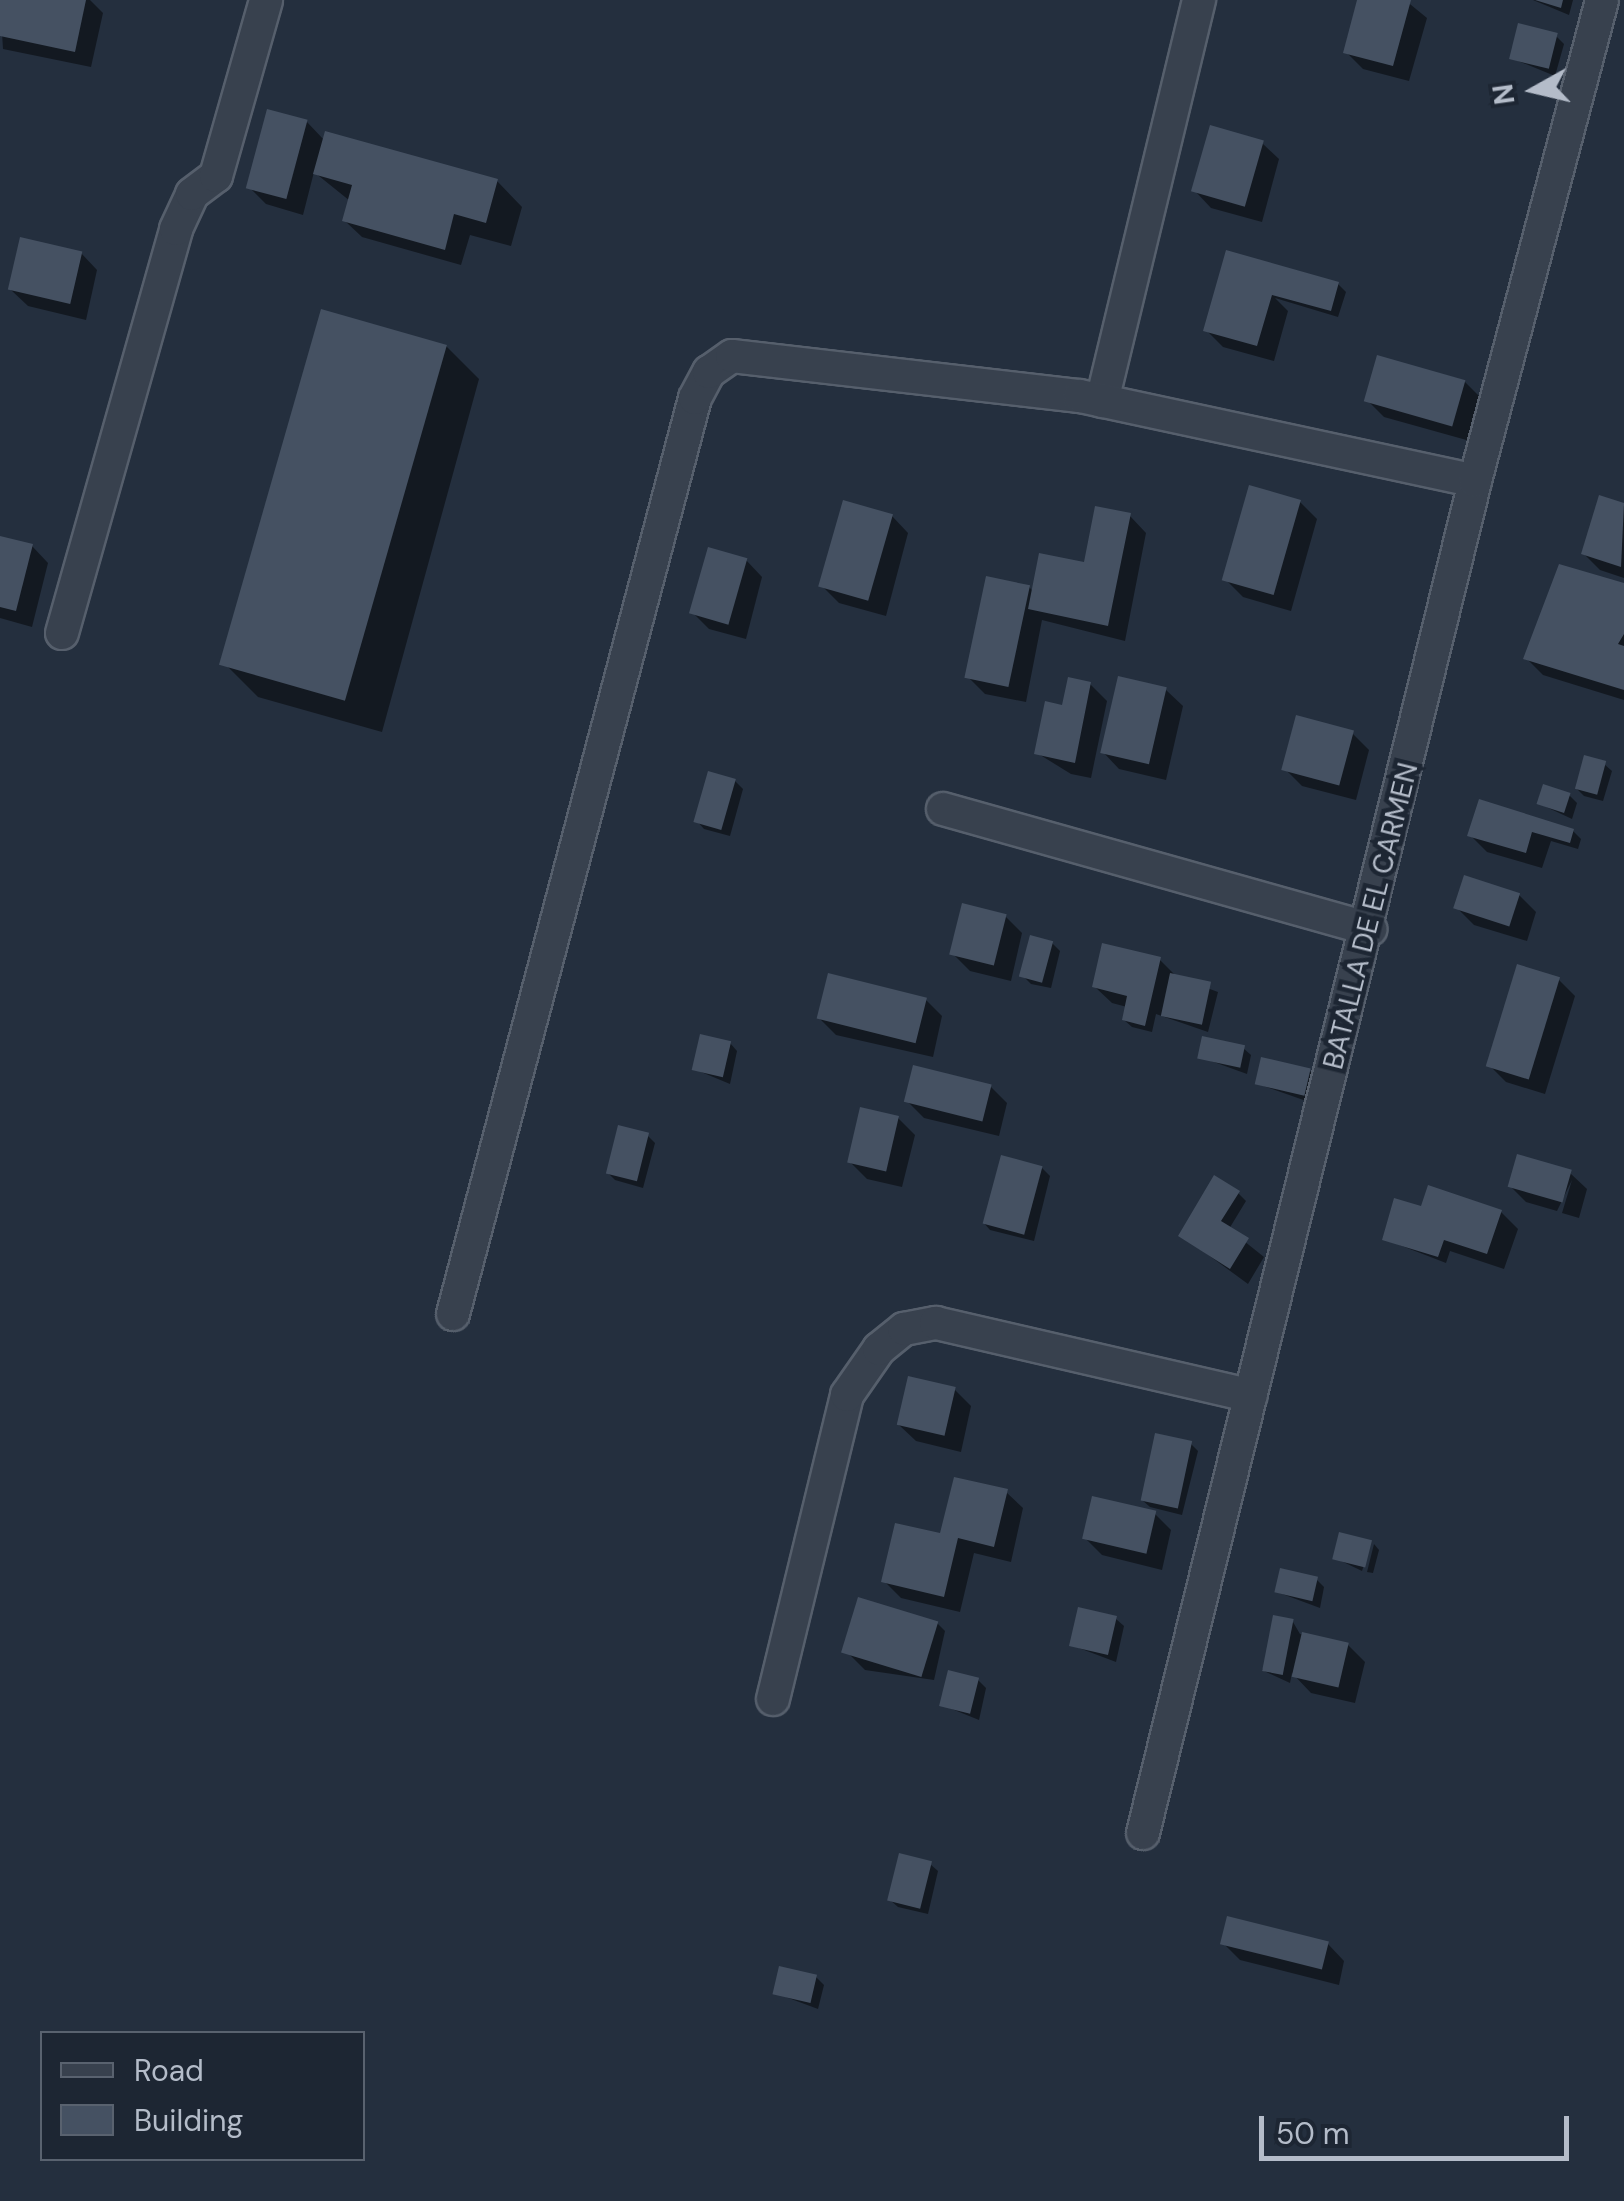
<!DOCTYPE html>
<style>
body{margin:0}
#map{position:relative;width:1624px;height:2201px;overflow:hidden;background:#242f3e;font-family:"DM Sans",sans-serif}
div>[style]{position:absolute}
.shadow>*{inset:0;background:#0007}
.building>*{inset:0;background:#455162;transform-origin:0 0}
.roads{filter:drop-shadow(2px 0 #565f6c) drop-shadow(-2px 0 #565f6c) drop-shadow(0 2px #565f6c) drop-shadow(0 -2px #565f6c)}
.minor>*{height:32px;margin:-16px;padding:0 16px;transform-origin:16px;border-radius:16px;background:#38414e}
span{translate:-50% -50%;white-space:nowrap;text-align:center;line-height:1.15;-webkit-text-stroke:9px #1d2633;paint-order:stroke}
.street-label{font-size:28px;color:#b4bcc9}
.legend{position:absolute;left:40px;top:2031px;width:325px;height:130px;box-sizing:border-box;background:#1d2633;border:2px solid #59626f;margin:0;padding:12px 18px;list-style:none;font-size:30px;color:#b4bcc9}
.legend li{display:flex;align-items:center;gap:20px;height:50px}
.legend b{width:50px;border:2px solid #59626f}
.north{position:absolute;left:1484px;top:40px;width:100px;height:100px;-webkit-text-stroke:8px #1d2633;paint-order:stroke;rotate:262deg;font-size:28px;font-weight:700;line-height:40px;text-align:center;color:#b4bcc9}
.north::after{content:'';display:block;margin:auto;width:35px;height:45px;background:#b4bcc9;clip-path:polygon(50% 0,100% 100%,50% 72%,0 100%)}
.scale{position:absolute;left:1259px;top:2116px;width:310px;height:45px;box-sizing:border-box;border:5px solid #b4bcc9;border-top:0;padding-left:12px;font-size:30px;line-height:35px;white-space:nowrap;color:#b4bcc9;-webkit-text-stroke:8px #1d2633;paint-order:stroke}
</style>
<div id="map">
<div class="shadow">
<i style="clip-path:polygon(0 0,90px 0,103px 13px,91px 67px,3px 49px)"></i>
<i style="clip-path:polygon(1360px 0,1405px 0,1427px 18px,1409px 81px,1363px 69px,1346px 52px)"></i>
<i style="clip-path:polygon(1533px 0,1573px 0,1569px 15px)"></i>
<i style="clip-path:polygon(1556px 36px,1564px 44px,1555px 76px,1511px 58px)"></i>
<i style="clip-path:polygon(307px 122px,325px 141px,497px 181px,522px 207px,511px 246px,470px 235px,461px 265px,362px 237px,345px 221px,350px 201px,314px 172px,303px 215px,266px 204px,249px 187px)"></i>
<i style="clip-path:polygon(1262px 143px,1279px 159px,1262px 222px,1211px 208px,1195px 191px)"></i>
<i style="clip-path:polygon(81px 253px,97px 270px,86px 320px,28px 306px,11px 290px)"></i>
<i style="clip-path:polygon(1227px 253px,1338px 284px,1346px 292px,1338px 317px,1275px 298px,1288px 311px,1274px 361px,1223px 347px,1206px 330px)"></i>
<i style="clip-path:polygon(446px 346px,479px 379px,382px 732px,258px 697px,225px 664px)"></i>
<i style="clip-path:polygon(1465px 382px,1482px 399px,1470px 441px,1384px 417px,1367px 400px)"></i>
<i style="clip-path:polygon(1601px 498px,1624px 506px,1624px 578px,1600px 570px,1584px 554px)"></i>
<i style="clip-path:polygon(1300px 502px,1317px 519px,1291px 611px,1243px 597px,1226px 580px)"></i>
<i style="clip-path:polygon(892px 516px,908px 533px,886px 616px,839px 603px,822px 586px)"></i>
<i style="clip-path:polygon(1130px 516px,1146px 533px,1125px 641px,1042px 620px,1026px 702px,985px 694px,968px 677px,1029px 587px,1034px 592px,1086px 565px)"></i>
<i style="clip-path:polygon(0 538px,32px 546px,48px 563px,32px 627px,0 618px)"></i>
<i style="clip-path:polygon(746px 560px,762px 577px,746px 639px,709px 629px,692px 612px)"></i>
<i style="clip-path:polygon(1624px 586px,1624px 700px,1543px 675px,1526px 658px)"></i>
<i style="clip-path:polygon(1090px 684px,1107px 701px,1091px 778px,1071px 774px,1037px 753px,1061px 707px)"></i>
<i style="clip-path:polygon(1166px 690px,1183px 706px,1166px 780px,1119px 769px,1103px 752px)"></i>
<i style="clip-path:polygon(1352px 733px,1369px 750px,1356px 800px,1302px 786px,1285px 769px)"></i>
<i style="clip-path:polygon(1604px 764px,1612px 771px,1603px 801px,1584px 796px,1576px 788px)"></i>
<i style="clip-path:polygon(735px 781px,743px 789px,730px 836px,704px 829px,697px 821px)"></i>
<i style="clip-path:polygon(1569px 795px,1577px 803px,1572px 819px,1540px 804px)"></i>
<i style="clip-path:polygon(1480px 803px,1573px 831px,1581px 839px,1578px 849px,1551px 841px,1542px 868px,1487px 852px,1470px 835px)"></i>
<i style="clip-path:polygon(1519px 895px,1536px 912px,1527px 941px,1474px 925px,1457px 908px)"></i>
<i style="clip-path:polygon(1005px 916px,1022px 933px,1011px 981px,970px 971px,953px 954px)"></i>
<i style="clip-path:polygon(1052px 943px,1060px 951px,1051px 988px,1031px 984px,1023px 976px)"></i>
<i style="clip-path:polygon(1159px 959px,1177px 977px,1218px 992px,1208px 1032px,1156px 1014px,1152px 1032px,1132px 1027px,1124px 1020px,1127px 1007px,1112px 1003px,1095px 987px)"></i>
<i style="clip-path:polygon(1558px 979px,1575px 996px,1545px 1094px,1506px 1082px,1489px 1065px)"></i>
<i style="clip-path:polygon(925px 999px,942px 1016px,933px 1057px,836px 1035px,819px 1018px)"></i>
<i style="clip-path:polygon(730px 1043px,737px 1051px,730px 1084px,694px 1069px)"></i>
<i style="clip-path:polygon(1243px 1048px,1251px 1055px,1247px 1074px,1200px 1057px)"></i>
<i style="clip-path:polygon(1310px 1071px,1317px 1079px,1312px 1103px,1258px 1084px)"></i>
<i style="clip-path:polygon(990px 1086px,1007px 1103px,999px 1136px,924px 1118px,907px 1101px)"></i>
<i style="clip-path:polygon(898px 1118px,915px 1135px,902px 1187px,867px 1179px,850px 1162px)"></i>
<i style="clip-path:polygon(647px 1135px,655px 1143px,643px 1188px,615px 1180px,607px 1172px)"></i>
<i style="clip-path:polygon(1042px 1168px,1050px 1176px,1034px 1241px,990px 1230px,983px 1222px)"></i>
<i style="clip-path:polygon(1570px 1173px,1587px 1189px,1579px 1218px,1562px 1213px,1572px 1180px,1557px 1211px,1526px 1202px,1509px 1185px)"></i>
<i style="clip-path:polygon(1238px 1193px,1246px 1201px,1229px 1229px,1264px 1257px,1248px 1284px,1181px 1235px)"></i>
<i style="clip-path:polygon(1423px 1209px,1501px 1212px,1518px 1229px,1504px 1269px,1450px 1251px,1446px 1263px,1384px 1239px)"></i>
<i style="clip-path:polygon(955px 1390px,971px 1406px,961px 1452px,916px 1441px,899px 1425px)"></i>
<i style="clip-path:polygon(1191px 1444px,1198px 1451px,1182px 1515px,1150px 1507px,1142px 1500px)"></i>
<i style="clip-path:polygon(1006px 1492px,1023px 1508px,1011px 1562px,974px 1553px,960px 1612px,901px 1598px,884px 1581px)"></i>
<i style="clip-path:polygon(1155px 1514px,1171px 1530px,1162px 1570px,1102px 1555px,1085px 1538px)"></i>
<i style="clip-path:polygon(1371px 1542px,1362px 1571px,1335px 1558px)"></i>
<i style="clip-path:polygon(1374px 1544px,1379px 1550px,1373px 1573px,1367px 1572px)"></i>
<i style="clip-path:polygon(1316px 1579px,1324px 1587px,1320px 1608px,1277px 1592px)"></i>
<i style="clip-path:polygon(1116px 1619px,1124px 1626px,1116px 1662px,1071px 1645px)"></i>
<i style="clip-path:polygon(1293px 1622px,1300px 1634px,1348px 1645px,1365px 1662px,1355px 1703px,1311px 1693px,1292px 1673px,1290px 1683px,1262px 1670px)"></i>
<i style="clip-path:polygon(937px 1623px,945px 1631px,934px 1680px,865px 1670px,848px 1653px)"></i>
<i style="clip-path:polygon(978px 1680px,986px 1688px,979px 1720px,942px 1705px)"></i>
<i style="clip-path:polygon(930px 1864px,938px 1871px,928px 1914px,898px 1907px,890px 1900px)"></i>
<i style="clip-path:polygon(1223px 1943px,1328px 1944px,1344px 1961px,1339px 1985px,1240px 1960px)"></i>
<i style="clip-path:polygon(816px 1977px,824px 1985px,818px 2009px,775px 1993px)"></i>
</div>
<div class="building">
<i style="clip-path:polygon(0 0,86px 0,75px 52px,0 36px)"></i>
<i style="clip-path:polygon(1357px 0,1411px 0,1393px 66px,1343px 53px)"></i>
<i style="clip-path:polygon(1535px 0,1563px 0,1561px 8px)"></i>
<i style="left:1518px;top:23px;width:41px;height:37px;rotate:14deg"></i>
<i style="left:267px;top:109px;width:42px;height:82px;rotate:15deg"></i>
<i style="left:1210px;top:125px;width:56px;height:69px;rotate:16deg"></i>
<i style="clip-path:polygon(325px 131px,498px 179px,486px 223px,454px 214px,445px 250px,342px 221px,352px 185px,313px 174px)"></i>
<i style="left:20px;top:237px;width:64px;height:54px;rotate:13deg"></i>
<i style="clip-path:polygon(1226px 250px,1339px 282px,1331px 311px,1272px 295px,1257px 346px,1203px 331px)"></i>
<i style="left:321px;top:309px;width:131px;height:370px;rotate:16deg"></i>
<i style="left:1377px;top:355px;width:92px;height:48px;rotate:16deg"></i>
<i style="left:1249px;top:485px;width:54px;height:99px;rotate:16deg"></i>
<i style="clip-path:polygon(1599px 495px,1624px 503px,1621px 567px,1581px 554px)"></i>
<i style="left:843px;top:500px;width:52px;height:90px;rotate:16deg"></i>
<i style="clip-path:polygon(1095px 506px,1131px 513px,1108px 626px,1028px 609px,1039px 553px,1084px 562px)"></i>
<i style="clip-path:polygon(0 536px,33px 544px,16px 611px,0 607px)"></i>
<i style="left:708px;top:547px;width:41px;height:69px;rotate:16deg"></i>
<i style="clip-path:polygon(1559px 564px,1624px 583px,1624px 634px,1618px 644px,1624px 646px,1624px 690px,1523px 659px)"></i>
<i style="left:986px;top:576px;width:45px;height:104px;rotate:12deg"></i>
<i style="left:1118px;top:676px;width:50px;height:79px;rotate:13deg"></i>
<i style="clip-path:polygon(1068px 677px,1091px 682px,1075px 763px,1034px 754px,1045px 701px,1062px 705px)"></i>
<i style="left:1296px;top:715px;width:60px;height:57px;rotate:15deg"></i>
<i style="left:1584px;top:755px;width:23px;height:35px;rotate:15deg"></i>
<i style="left:708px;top:771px;width:29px;height:53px;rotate:16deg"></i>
<i style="left:1543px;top:784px;width:29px;height:21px;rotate:18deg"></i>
<i style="clip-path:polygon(1479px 799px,1574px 829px,1570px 843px,1532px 832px,1526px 853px,1467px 836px)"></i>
<i style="left:1464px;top:875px;width:59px;height:35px;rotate:18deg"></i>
<i style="left:962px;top:903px;width:46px;height:53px;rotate:14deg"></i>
<i style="left:1030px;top:935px;width:24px;height:43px;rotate:15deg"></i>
<i style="clip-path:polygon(1102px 943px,1161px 957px,1145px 1026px,1122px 1020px,1127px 996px,1092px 987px)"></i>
<i style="left:1517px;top:964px;width:45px;height:107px;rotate:17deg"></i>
<i style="left:828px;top:973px;width:102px;height:47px;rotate:14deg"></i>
<i style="left:1170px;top:973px;width:42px;height:44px;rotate:12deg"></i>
<i style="left:700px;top:1034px;width:32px;height:37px;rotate:13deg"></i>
<i style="left:1202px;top:1036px;width:44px;height:23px;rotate:12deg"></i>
<i style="left:1261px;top:1057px;width:51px;height:28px;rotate:13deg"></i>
<i style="left:913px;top:1065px;width:81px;height:38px;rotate:14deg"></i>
<i style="left:860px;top:1107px;width:40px;height:57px;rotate:13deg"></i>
<i style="left:618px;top:1125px;width:32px;height:50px;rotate:14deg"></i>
<i style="left:1517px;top:1154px;width:57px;height:34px;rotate:16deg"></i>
<i style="left:1001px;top:1155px;width:43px;height:71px;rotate:15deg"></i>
<i style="clip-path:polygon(1214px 1175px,1240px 1191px,1221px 1221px,1249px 1238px,1230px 1269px,1178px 1236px)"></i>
<i style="clip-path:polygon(1428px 1185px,1502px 1210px,1487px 1254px,1444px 1240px,1438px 1257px,1382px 1240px,1394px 1198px,1421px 1206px)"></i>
<i style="left:908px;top:1376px;width:49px;height:50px;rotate:13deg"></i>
<i style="left:1155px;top:1433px;width:38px;height:69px;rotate:12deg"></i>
<i style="clip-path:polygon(954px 1477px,1008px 1489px,994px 1547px,958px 1538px,944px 1597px,881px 1582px,895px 1523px,940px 1533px)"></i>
<i style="left:1092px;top:1496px;width:66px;height:44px;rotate:13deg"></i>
<i style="left:1339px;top:1532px;width:34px;height:28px;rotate:14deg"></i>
<i style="left:1280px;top:1568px;width:39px;height:25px;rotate:13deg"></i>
<i style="left:858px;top:1597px;width:84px;height:58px;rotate:17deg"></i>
<i style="left:1078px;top:1607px;width:40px;height:40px;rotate:13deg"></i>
<i style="left:1273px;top:1615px;width:21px;height:57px;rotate:11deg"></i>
<i style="left:1302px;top:1632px;width:48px;height:46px;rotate:13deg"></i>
<i style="left:948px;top:1670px;width:32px;height:37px;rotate:14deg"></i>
<i style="left:899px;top:1853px;width:34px;height:49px;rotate:14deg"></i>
<i style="left:1227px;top:1916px;width:105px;height:29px;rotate:14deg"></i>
<i style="left:779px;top:1966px;width:39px;height:29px;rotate:13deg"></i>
</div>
<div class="roads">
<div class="minor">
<i style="left:1102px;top:401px;width:413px;rotate:-76.4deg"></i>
<i style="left:62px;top:633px;width:420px;rotate:-74.2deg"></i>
<i style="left:176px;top:229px;width:38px;rotate:-65deg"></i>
<i style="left:192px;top:194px;width:30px;rotate:-37deg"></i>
<i style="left:216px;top:176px;width:183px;rotate:-74.1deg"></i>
<i style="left:943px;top:809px;width:444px;rotate:15.7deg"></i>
<i style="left:453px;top:1314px;width:947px;rotate:-75.2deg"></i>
<i style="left:695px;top:398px;width:30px;rotate:-62deg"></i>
<i style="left:709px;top:372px;width:28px;rotate:-35deg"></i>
<i style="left:732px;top:356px;width:350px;rotate:6.6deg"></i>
<i style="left:1080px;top:396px;width:404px;rotate:12.1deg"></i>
<i style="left:773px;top:1699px;width:313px;rotate:-76.3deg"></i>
<i style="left:847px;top:1395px;width:56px;rotate:-55.2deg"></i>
<i style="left:879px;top:1349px;width:32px;rotate:-39deg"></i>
<i style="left:904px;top:1329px;width:33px;rotate:-11deg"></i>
<i style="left:936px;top:1323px;width:323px;rotate:13deg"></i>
<i style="left:1143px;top:1833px;width:1392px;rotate:-76.2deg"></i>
<i style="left:1475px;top:481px;width:497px;rotate:-75.2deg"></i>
</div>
</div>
<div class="street-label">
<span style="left:1371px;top:916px;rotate:-76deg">BATALLA DE EL CARMEN</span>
</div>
<ul class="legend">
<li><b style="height:12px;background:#38414e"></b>Road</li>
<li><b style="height:28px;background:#455162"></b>Building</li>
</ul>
<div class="north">N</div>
<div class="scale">50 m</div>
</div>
